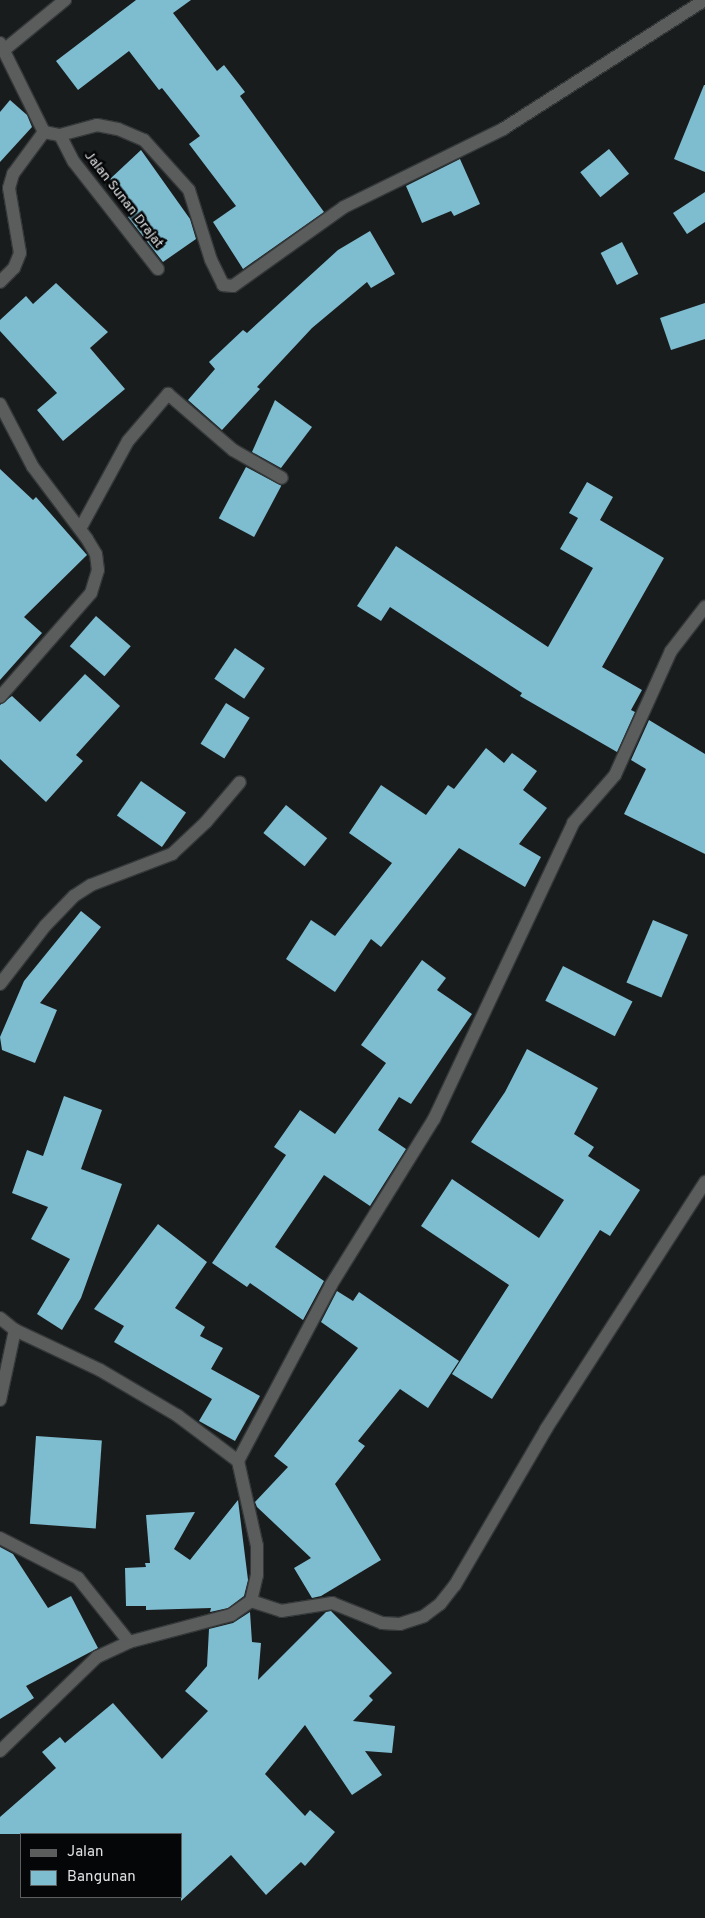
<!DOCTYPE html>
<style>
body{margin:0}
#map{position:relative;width:705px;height:1918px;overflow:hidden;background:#191c1d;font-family:Overpass,sans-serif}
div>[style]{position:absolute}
.building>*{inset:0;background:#7ebcd0;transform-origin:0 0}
.roads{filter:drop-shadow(1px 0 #353839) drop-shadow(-1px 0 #353839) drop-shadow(0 1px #353839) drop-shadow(0 -1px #353839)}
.street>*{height:12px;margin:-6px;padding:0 6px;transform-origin:6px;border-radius:6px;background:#5b5d5d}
span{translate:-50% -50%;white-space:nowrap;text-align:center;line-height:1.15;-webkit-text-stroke:5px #050607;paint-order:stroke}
.street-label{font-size:14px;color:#dfe1e2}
.legend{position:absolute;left:20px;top:1833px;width:162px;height:65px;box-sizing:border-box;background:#050607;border:1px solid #5c5e5f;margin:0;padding:6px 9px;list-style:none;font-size:15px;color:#dfe1e2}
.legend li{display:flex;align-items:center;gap:10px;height:25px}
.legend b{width:25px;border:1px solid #5c5e5f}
</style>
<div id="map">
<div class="building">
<i style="clip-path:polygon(136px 0,191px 0,173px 13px,217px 71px,224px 65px,245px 92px,240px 96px,324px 212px,243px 269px,213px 222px,236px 206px,189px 144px,200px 136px,162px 88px,159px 90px,129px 51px,78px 90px,56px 61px)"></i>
<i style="clip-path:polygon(704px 85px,705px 85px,705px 172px,674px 159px)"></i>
<i style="clip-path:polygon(10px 100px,27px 115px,32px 127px,0 162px,0 112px)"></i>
<i style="left:609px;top:149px;width:32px;height:37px;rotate:51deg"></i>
<i style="clip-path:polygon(141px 150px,190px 219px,196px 239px,163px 262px,128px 217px,138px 210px,110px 179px)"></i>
<i style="clip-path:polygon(460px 159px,480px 204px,454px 216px,451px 211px,422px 223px,406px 186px)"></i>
<i style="clip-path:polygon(705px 192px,705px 222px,687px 234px,673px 213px)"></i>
<i style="clip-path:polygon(370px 231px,395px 274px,371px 288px,367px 282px,312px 328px,257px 387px,260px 389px,222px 430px,188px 400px,215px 369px,209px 362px,243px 330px,247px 333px,338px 250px)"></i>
<i style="left:622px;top:242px;width:36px;height:24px;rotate:63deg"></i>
<i style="clip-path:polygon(56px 283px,108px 332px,90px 348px,125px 389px,63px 441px,37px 410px,57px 393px,0 331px,0 320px,26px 296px,33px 304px)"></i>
<i style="clip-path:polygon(705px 303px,705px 339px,671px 350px,660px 318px)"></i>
<i style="clip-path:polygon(275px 400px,312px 427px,281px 468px,252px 452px)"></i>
<i style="left:246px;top:467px;width:40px;height:58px;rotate:28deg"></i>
<i style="clip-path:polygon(0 469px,33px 500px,36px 497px,87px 555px,24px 617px,42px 633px,0 680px)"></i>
<i style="clip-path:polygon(587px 482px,613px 497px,600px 520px,664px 558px,602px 667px,642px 690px,631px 710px,635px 712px,617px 752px,520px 696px,522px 693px,390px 607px,381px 621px,357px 606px,396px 546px,548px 647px,593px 568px,560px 549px,578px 518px,569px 513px)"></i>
<i style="left:96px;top:616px;width:46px;height:40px;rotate:41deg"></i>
<i style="left:235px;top:648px;width:36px;height:37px;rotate:34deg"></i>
<i style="clip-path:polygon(85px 674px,120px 706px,76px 755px,83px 761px,46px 802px,0 759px,0 705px,12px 696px,40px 722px)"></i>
<i style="left:226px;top:703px;width:28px;height:48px;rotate:32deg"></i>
<i style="clip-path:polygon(649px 720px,705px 754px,705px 854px,624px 814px,646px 769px,631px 760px)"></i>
<i style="clip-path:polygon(486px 748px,504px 763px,512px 753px,537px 771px,523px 790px,547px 808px,519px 844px,541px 857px,525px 887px,459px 848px,381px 947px,371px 939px,335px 992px,286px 959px,311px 920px,335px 936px,392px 863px,349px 833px,381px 785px,426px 815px,448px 785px,454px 789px)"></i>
<i style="left:141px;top:781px;width:55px;height:42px;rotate:35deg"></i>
<i style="left:286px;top:805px;width:53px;height:36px;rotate:39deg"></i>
<i style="clip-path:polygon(81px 911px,101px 927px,40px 1003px,57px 1010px,35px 1063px,2px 1050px,0 1037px,24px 981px)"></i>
<i style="left:653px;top:920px;width:38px;height:68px;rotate:23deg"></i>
<i style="clip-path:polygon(422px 960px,446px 978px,437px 990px,472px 1014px,411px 1104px,399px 1097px,378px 1130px,406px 1149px,370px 1206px,324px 1175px,275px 1247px,324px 1281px,303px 1320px,250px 1283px,247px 1287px,212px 1263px,286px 1155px,274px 1147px,300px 1110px,335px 1134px,386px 1063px,361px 1045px)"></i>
<i style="left:563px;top:966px;width:78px;height:39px;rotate:27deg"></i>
<i style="clip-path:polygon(527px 1049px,598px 1088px,574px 1134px,594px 1147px,588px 1156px,640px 1190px,610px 1236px,600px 1230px,492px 1399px,452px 1374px,509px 1285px,421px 1226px,452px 1179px,539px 1238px,564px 1200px,471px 1142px,505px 1092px)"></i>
<i style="clip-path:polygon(64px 1096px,102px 1110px,81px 1169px,122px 1184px,81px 1298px,62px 1330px,37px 1314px,70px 1259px,31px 1239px,48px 1207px,12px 1193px,27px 1150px,43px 1156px)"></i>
<i style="clip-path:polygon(158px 1224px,207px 1262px,175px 1308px,205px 1327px,200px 1336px,223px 1348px,211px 1369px,260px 1396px,235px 1441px,199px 1421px,212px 1399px,114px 1342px,124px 1326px,94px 1309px)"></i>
<i style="clip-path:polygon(337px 1291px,353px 1301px,359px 1292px,459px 1361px,428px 1408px,400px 1389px,358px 1441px,365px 1446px,335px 1484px,381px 1560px,321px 1596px,312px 1598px,294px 1568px,311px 1558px,257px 1507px,255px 1502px,288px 1467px,274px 1456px,358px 1348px,321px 1322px)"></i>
<i style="left:36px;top:1436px;width:66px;height:88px;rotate:4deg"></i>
<i style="clip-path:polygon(238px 1500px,248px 1580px,244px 1596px,228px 1608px,210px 1612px,211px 1608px,146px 1610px,146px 1606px,126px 1606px,125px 1568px,146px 1567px,145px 1563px,150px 1563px,146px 1515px,195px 1512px,174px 1549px,190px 1560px)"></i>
<i style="clip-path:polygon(0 1547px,13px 1554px,48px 1608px,71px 1596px,98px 1648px,26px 1686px,34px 1698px,0 1719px)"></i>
<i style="clip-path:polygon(331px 1611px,392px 1673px,369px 1696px,373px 1700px,353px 1721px,395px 1726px,392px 1753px,365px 1751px,382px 1775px,352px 1795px,305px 1725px,265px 1774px,305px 1816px,310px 1810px,335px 1832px,305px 1866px,301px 1862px,266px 1895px,231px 1855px,181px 1901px,181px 1834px,0 1834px,0 1817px,56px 1768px,42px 1752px,60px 1737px,65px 1743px,113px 1703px,162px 1759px,208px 1711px,185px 1691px,207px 1666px,209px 1629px,233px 1623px,250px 1612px,252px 1642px,261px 1643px,258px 1680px,326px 1612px)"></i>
</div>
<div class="roads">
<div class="street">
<i style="left:0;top:43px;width:99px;rotate:63.7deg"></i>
<i style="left:4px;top:50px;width:79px;rotate:-39.3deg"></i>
<i style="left:44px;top:132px;width:16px;rotate:11deg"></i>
<i style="left:60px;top:135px;width:30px;rotate:63deg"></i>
<i style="left:74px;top:162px;width:136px;rotate:51.9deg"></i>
<i style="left:60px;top:135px;width:38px;rotate:-15deg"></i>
<i style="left:97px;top:125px;width:21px;rotate:11deg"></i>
<i style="left:118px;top:129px;width:28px;rotate:23deg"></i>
<i style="left:144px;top:140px;width:67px;rotate:48deg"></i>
<i style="left:189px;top:190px;width:73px;rotate:72.6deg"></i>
<i style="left:211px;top:260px;width:28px;rotate:64deg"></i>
<i style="left:223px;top:285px;width:10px;rotate:6deg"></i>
<i style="left:233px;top:286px;width:136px;rotate:-35.4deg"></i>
<i style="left:344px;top:207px;width:177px;rotate:-26.1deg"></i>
<i style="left:503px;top:129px;width:240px;rotate:-32.6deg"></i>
<i style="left:0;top:282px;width:20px;rotate:-45deg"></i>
<i style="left:14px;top:268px;width:16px;rotate:-68deg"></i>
<i style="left:20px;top:253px;width:66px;rotate:-99.6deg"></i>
<i style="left:9px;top:188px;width:15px;rotate:-74deg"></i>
<i style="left:13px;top:174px;width:52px;rotate:-53.6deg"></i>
<i style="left:0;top:404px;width:71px;rotate:62.4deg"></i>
<i style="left:33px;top:467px;width:90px;rotate:53.1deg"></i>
<i style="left:87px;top:539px;width:17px;rotate:59deg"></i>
<i style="left:96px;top:554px;width:16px;rotate:83deg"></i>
<i style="left:98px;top:570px;width:24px;rotate:107deg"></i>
<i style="left:91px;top:593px;width:138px;rotate:131.2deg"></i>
<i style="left:80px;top:529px;width:100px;rotate:-61.4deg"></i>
<i style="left:128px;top:441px;width:62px;rotate:-49.6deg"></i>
<i style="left:168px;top:394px;width:86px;rotate:40.7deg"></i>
<i style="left:233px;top:450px;width:56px;rotate:29.7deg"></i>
<i style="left:0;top:984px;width:73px;rotate:-52.2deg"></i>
<i style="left:45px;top:926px;width:42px;rotate:-46deg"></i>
<i style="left:74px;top:896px;width:20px;rotate:-33deg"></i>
<i style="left:91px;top:885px;width:87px;rotate:-20.9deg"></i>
<i style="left:172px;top:854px;width:47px;rotate:-43.3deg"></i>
<i style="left:206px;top:822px;width:52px;rotate:-49.6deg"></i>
<i style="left:0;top:1318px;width:19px;rotate:39deg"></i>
<i style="left:15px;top:1330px;width:94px;rotate:25.2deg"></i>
<i style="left:100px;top:1370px;width:91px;rotate:30.5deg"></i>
<i style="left:178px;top:1416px;width:75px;rotate:36.9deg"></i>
<i style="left:0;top:1400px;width:72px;rotate:-77.9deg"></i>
<i style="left:0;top:1538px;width:88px;rotate:27.1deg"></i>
<i style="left:78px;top:1578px;width:82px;rotate:51.4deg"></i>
<i style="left:251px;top:1601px;width:32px;rotate:18deg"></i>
<i style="left:281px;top:1611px;width:52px;rotate:-8.9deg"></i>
<i style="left:332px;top:1603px;width:54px;rotate:21.8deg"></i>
<i style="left:382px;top:1623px;width:18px;rotate:3deg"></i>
<i style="left:400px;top:1624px;width:25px;rotate:-18deg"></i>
<i style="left:424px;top:1616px;width:20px;rotate:-37deg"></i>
<i style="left:440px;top:1604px;width:24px;rotate:-52deg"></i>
<i style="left:455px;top:1585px;width:181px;rotate:-59.7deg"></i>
<i style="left:546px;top:1429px;width:294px;rotate:-57.2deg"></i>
<i style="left:0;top:1751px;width:135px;rotate:-44.1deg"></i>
<i style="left:97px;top:1657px;width:35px;rotate:-25deg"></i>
<i style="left:129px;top:1642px;width:106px;rotate:-14.8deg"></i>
<i style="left:231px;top:1615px;width:24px;rotate:-35deg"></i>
<i style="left:251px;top:1601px;width:27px;rotate:-77deg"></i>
<i style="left:257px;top:1575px;width:29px;rotate:-90deg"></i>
<i style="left:257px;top:1546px;width:87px;rotate:-102.6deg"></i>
<i style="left:238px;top:1461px;width:199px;rotate:-62.1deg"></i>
<i style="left:331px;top:1285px;width:195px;rotate:-58.2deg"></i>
<i style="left:434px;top:1119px;width:327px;rotate:-64.8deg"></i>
<i style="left:573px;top:823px;width:64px;rotate:-48.8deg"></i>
<i style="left:615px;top:775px;width:136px;rotate:-65.7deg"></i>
<i style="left:671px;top:651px;width:56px;rotate:-52.3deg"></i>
</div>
</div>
<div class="street-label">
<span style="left:123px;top:200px;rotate:52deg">Jalan Sunan Drajat</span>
</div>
<ul class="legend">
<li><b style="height:6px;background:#5b5d5d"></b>Jalan</li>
<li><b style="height:14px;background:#7ebcd0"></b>Bangunan</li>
</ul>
</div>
